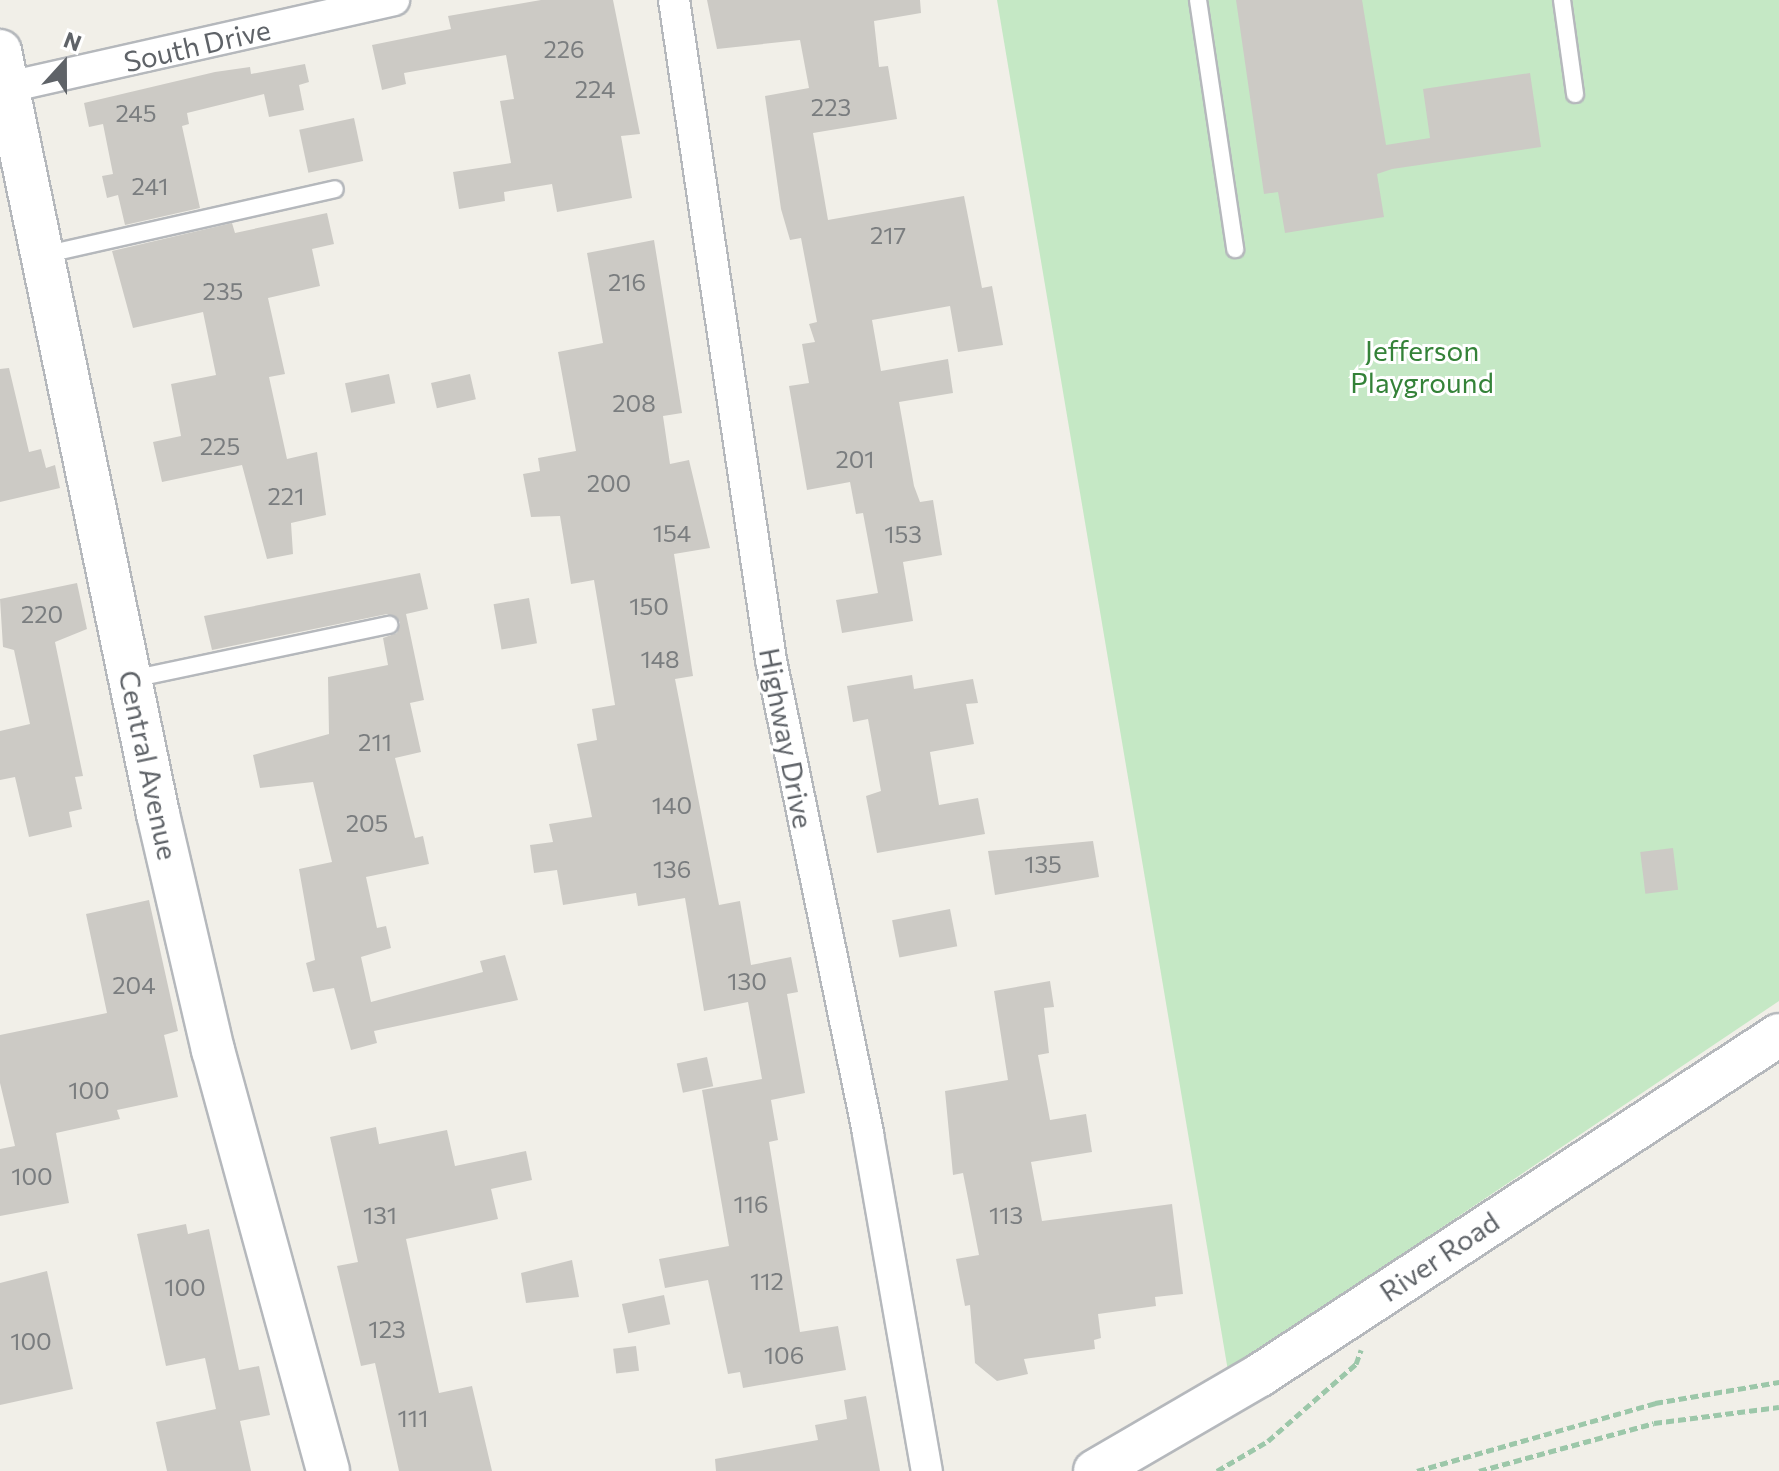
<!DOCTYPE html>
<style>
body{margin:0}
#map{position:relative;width:1779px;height:1471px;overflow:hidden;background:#f1efe8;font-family:Commissioner,sans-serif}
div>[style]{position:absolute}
.green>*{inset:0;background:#c5e8c5}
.building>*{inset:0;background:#cccac5;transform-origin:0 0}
.path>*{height:5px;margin-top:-2.5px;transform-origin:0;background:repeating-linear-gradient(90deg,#9cc7a9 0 8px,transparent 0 12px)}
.roads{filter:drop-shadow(2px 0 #b5b8bc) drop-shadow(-2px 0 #b5b8bc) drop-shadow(0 2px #b5b8bc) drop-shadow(0 -2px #b5b8bc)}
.service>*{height:16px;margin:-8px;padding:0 8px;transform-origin:8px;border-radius:8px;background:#fff}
.minor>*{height:30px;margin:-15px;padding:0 15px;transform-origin:15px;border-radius:15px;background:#fff}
.secondary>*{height:42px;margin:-21px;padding:0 21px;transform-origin:21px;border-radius:21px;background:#fff}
span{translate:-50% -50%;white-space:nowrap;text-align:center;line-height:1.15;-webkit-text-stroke:6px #fff;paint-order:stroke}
.number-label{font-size:24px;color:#7a7d7f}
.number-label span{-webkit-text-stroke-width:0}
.street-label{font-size:28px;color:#5f6368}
.park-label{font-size:28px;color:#348238}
.north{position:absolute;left:24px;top:24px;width:80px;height:80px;-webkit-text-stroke:6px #fff;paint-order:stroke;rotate:21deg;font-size:22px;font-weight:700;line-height:32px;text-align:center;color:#5f6368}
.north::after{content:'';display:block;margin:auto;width:28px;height:36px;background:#5f6368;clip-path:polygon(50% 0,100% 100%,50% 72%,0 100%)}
</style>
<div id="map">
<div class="green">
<i style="clip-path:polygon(997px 0,1779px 0,1779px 1001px,1228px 1371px)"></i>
</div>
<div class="building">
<i style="clip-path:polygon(541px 0,613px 0,640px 134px,621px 136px,632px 198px,557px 212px,552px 184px,504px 192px,505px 201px,459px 209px,453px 172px,511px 163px,500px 101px,514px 99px,506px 55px,404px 73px,406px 84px,382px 90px,372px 45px,451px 29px,448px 16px)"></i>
<i style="clip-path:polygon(707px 0,920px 0,921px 13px,874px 21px,879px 67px,888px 66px,897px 119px,813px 133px,828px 220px,964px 196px,982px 288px,992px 286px,1003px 345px,958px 352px,950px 306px,872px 320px,881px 371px,948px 359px,953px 393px,899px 402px,914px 486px,920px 502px,933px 500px,942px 555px,903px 562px,913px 621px,842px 633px,836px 600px,878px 593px,863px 513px,856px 514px,850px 482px,807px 490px,789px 386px,809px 383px,802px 344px,815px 342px,809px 324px,817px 322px,801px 238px,790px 240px,781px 209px,765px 96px,809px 88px,800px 40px,717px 49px)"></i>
<i style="clip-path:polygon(1236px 0,1362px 0,1386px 145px,1430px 138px,1423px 89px,1530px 73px,1541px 147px,1392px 169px,1377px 174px,1384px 217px,1285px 233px,1278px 192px,1264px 194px)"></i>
<i style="clip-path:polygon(305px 64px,309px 82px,299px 85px,304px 110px,269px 117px,264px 94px,187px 113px,189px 124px,182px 126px,200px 208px,125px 225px,118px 195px,107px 198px,102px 176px,113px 174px,103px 124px,89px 127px,84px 103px,215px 72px,250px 67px,251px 74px)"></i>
<i style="left:354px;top:118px;width:44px;height:56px;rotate:78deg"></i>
<i style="clip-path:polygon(327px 213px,334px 244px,312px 249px,320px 286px,268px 298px,285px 374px,269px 377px,287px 459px,317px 452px,326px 515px,291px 523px,293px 554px,267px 559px,242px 465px,162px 482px,153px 442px,181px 436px,171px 384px,216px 375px,203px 312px,133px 328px,112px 251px,232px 223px,235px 233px)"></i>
<i style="clip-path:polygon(654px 240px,682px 413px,663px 416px,670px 464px,689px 460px,710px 548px,674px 554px,693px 676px,675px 679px,719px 905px,740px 901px,751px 965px,791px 957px,798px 992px,787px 994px,805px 1093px,771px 1100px,778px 1140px,769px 1142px,800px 1332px,838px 1326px,846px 1370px,743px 1388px,740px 1372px,728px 1374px,708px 1280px,665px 1288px,659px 1259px,729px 1246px,702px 1090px,762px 1079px,748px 1002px,704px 1011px,685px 898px,638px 906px,636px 893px,563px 905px,557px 870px,534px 873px,530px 845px,553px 842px,549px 824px,592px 817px,577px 744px,597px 740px,592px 709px,615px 705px,594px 580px,571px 584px,560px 516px,531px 517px,523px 474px,540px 471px,538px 458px,576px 451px,558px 352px,603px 343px,587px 253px)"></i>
<i style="clip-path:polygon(9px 368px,29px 452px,41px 449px,46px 468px,55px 465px,60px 488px,0 502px,0 369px)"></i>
<i style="left:389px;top:374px;width:30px;height:45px;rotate:78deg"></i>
<i style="left:470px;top:374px;width:26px;height:40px;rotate:77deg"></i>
<i style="clip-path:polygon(420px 573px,428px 609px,406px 614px,424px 700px,410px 703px,421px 752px,395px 758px,415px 838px,423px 836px,429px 864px,366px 877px,377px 928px,386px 926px,391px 948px,361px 957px,371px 1002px,483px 972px,480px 961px,505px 955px,518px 1000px,374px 1031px,377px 1043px,351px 1050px,334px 988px,313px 992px,306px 963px,315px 960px,299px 869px,332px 862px,313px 782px,260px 788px,253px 755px,329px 734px,328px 677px,388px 665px,383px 638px,397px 633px,400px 622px,387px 614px,212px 650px,204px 616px)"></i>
<i style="clip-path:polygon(77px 583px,87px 629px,55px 642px,83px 776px,75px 777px,82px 809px,69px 812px,72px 827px,29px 837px,15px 777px,0 780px,0 731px,30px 724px,14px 650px,3px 647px,0 599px)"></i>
<i style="left:529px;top:598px;width:46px;height:36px;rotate:80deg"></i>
<i style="clip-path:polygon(912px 675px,914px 689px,973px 679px,978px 703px,966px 704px,974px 744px,930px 752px,939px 805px,978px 798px,985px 834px,877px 853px,866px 796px,881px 791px,868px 719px,853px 722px,847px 686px)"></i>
<i style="clip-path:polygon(1093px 841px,1099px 877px,995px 895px,988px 851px)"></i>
<i style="left:1673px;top:848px;width:42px;height:33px;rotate:83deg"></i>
<i style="clip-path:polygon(149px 900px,178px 1031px,164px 1035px,178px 1097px,117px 1110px,120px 1119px,56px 1133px,69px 1203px,0 1216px,0 1149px,15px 1146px,0 1083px,0 1035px,107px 1013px,86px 914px)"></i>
<i style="left:950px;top:909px;width:38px;height:59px;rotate:79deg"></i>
<i style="clip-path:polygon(1050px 981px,1054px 1007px,1044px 1008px,1049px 1053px,1038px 1055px,1050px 1120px,1086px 1114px,1092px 1152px,1031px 1162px,1042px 1221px,1172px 1204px,1183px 1294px,1155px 1297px,1156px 1306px,1098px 1314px,1101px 1338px,1094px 1340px,1095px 1349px,1024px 1359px,1028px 1374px,997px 1381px,975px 1363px,970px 1305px,965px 1306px,956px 1259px,979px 1255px,963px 1173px,953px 1175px,945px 1091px,1008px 1080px,994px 991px)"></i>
<i style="left:707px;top:1057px;width:30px;height:31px;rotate:78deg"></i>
<i style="clip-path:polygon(376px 1127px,379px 1144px,447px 1130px,455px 1166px,526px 1151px,532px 1180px,491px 1189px,498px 1219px,406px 1239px,439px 1393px,472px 1386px,492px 1471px,399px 1471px,375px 1363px,361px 1366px,337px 1266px,358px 1262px,330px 1137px)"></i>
<i style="clip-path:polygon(186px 1224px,188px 1234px,209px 1229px,239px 1370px,259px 1366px,270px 1415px,240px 1421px,251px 1471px,167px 1471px,156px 1422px,216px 1409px,205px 1358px,166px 1366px,137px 1234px)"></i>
<i style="clip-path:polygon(572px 1260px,579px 1297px,526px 1303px,521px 1273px)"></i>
<i style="clip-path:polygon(47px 1271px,73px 1389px,0 1405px,0 1283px)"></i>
<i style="left:664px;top:1295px;width:30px;height:43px;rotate:78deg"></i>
<i style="left:636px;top:1346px;width:25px;height:23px;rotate:83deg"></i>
<i style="clip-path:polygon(866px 1396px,880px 1471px,716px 1471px,715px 1459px,818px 1440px,815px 1425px,847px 1419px,844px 1400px)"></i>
</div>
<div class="path">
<i style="left:1217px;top:1471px;width:59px;rotate:-30.5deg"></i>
<i style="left:1268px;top:1441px;width:117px;rotate:-41.2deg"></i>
<i style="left:1356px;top:1364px;width:15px;rotate:-70deg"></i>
<i style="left:1417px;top:1471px;width:248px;rotate:-15.9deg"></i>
<i style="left:1655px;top:1403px;width:126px;rotate:-9.6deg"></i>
<i style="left:1479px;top:1471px;width:181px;rotate:-15.3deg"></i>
<i style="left:1654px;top:1423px;width:126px;rotate:-7.3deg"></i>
</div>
<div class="roads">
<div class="service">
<i style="left:1198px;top:0;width:252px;rotate:81.5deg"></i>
<i style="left:1562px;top:0;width:95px;rotate:82.1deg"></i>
<i style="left:43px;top:255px;width:299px;rotate:-12.7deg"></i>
<i style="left:132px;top:679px;width:263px;rotate:-11.9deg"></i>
</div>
<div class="minor">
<i style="left:674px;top:0;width:667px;rotate:81.64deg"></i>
<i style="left:771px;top:660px;width:484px;rotate:78.4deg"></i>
<i style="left:868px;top:1134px;width:342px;rotate:80.1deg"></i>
<i style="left:0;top:89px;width:404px;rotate:-12.7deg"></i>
</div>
<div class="secondary">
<i style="left:0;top:51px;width:779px;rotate:78.3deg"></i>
<i style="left:158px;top:814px;width:242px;rotate:76.9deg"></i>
<i style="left:213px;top:1050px;width:436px;rotate:74.7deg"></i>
<i style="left:1095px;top:1471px;width:191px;rotate:-30.2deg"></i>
<i style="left:1260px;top:1375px;width:620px;rotate:-33.23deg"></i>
</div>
</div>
<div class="number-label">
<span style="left:564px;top:49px">226</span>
<span style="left:595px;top:89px">224</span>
<span style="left:831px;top:107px">223</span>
<span style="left:136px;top:113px">245</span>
<span style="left:150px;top:186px">241</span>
<span style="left:888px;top:235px">217</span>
<span style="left:627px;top:282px">216</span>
<span style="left:223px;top:291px">235</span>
<span style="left:634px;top:403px">208</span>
<span style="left:220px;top:446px">225</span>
<span style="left:855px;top:459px">201</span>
<span style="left:609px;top:483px">200</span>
<span style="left:286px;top:496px">221</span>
<span style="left:672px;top:533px">154</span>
<span style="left:903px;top:534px">153</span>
<span style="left:649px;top:606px">150</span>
<span style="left:42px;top:614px">220</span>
<span style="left:660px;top:659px">148</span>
<span style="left:375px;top:742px">211</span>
<span style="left:672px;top:805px">140</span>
<span style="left:367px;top:823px">205</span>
<span style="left:1043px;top:864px">135</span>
<span style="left:672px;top:869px">136</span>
<span style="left:747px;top:981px">130</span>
<span style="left:134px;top:985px">204</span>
<span style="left:89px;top:1090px">100</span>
<span style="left:32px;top:1176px">100</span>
<span style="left:751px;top:1204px">116</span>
<span style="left:380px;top:1215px">131</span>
<span style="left:1006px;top:1215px">113</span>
<span style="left:767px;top:1281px">112</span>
<span style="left:185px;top:1287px">100</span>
<span style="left:387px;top:1329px">123</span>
<span style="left:31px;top:1341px">100</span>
<span style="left:784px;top:1355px">106</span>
<span style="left:413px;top:1418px">111</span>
</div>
<div class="street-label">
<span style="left:197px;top:45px;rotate:-13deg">South Drive</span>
<span style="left:787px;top:738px;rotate:79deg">Highway Drive</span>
<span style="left:149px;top:765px;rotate:78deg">Central Avenue</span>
<span style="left:1439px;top:1256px;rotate:-34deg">River Road</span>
</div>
<div class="park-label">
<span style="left:1422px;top:366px">Jefferson<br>Playground</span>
</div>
<div class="north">N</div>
</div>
